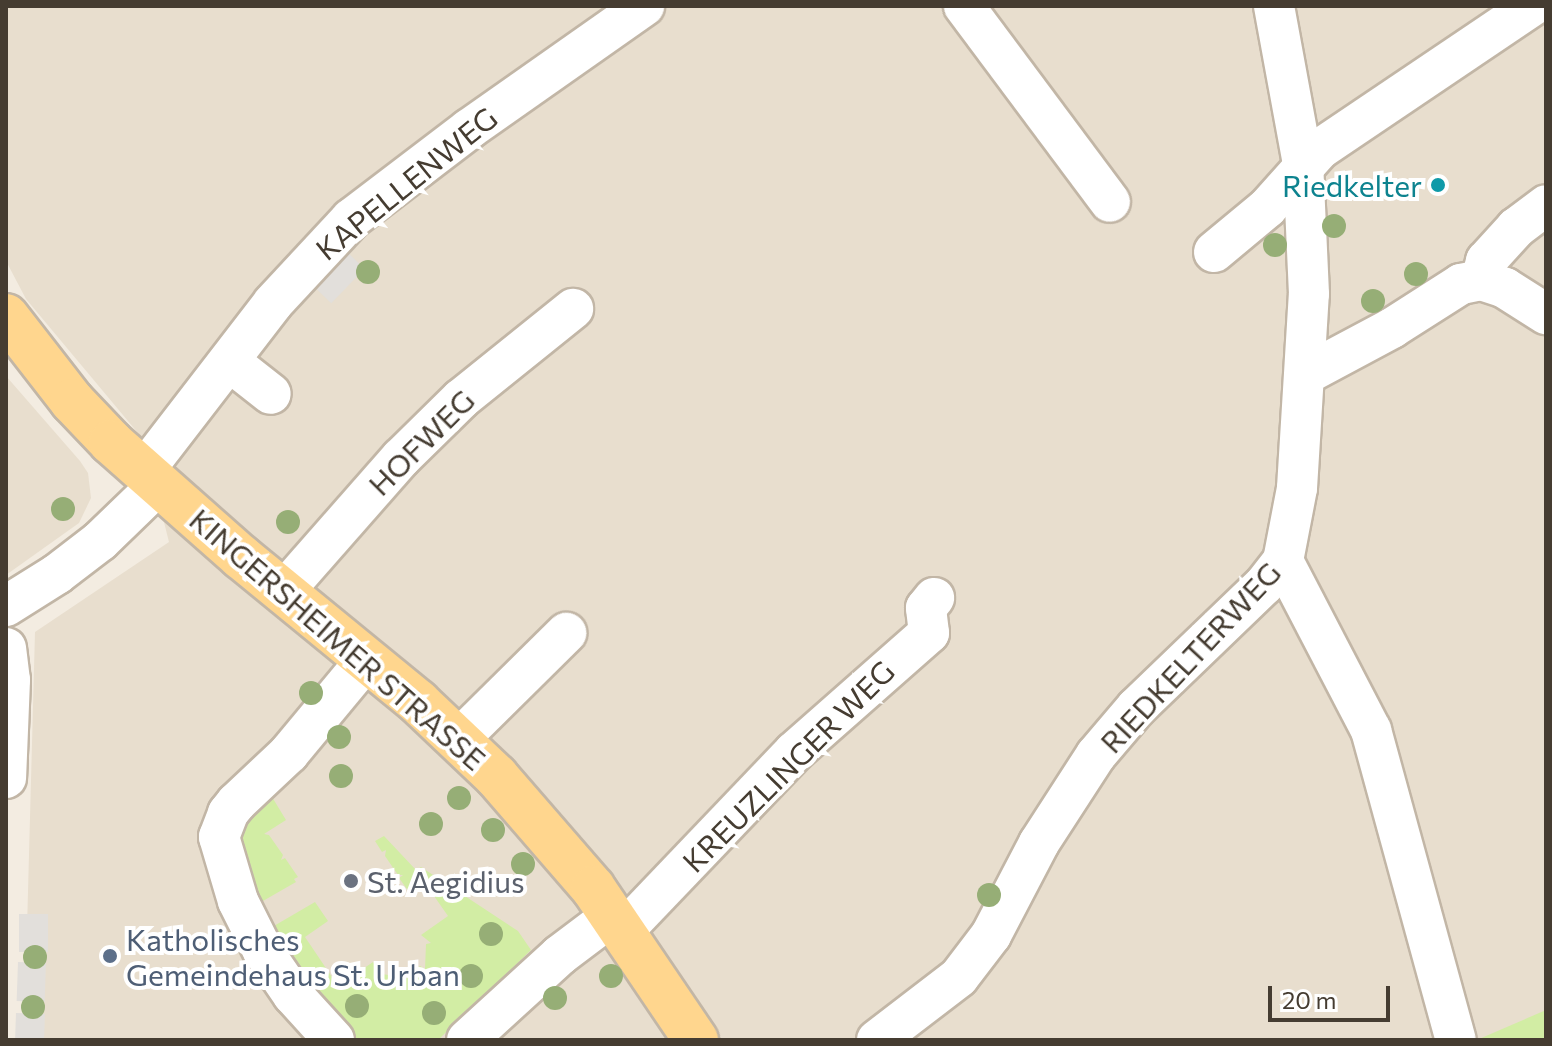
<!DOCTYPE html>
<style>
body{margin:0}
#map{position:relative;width:1552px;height:1046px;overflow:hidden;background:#f3ece1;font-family:Commissioner,sans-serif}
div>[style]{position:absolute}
.residential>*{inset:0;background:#e8dece}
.green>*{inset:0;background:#d2eda4}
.parking>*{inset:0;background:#e2dfdb;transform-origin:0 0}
.roads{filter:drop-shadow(2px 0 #c2b6a6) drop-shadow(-2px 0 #c2b6a6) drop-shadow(0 2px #c2b6a6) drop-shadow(0 -2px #c2b6a6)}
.minor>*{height:40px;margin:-20px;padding:0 20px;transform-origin:20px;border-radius:20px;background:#fff}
.major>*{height:44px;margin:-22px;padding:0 22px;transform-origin:22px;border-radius:22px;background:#ffd68e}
.trees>*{width:24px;height:24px;margin:-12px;border-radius:50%;background:#96ae76}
.dots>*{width:22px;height:22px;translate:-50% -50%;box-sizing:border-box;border:4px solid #fff;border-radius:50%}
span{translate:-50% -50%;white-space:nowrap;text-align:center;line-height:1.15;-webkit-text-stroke:8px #fff;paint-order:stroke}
.street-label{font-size:30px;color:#453c31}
.culture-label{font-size:30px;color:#0d838f}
.right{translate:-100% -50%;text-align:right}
.worship-label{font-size:30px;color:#5b616d}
.left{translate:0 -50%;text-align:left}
.service-label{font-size:30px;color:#4e5e75}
.frame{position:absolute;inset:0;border:8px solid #453c31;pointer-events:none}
.scale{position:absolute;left:1268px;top:986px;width:122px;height:36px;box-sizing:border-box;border:4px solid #453c31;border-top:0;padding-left:10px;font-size:24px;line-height:28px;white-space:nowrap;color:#453c31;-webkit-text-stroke:6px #fff;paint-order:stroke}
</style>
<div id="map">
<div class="residential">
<i style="clip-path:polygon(6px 6px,1546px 6px,1546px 1040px,24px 1040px,35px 632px,169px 542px,143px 439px,26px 299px,6px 261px)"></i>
<i style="clip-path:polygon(6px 376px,80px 461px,88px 473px,91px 498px,79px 523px,6px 575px)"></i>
</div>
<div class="green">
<i style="clip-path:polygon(269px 792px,286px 820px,264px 834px,269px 835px,283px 855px,281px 860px,285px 858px,298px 877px,294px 879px,296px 882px,256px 905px,236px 855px,239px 821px)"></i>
<i style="clip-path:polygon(384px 836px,416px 870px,421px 867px,518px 931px,531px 950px,438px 1040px,358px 1040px,293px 972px,267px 930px,315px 902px,328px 921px,305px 937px,338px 986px,373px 962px,379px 972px,377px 977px,382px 974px,401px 977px,402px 982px,420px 966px,425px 969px,426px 944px,431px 943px,421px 935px,448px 916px,427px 886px,412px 896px,399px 878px,403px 875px,398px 875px,385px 856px,386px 850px,382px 852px,375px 841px)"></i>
<i style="clip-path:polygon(1546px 1010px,1546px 1040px,1479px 1040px,1479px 1039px)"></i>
</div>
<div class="parking">
<i style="left:343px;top:248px;width:30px;height:48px;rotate:44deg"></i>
<i style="left:19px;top:914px;width:29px;height:38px"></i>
<i style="left:18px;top:962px;width:28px;height:39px;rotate:2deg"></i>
<i style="left:16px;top:1013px;width:29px;height:27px;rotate:2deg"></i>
</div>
<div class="roads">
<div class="minor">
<i style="left:964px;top:6px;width:244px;rotate:53.3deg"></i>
<i style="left:1214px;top:252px;width:69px;rotate:-39.7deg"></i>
<i style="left:1267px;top:208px;width:79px;rotate:-48.1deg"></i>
<i style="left:1320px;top:149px;width:256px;rotate:-34deg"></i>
<i style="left:1481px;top:280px;width:20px;rotate:-75deg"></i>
<i style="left:1486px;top:261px;width:45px;rotate:-47.7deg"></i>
<i style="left:1516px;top:228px;width:38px;rotate:-37deg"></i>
<i style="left:229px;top:361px;width:53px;rotate:38.2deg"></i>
<i style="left:1306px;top:374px;width:98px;rotate:-28.1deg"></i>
<i style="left:1392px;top:328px;width:82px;rotate:-32.5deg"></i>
<i style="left:1461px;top:284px;width:20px;rotate:-11deg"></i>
<i style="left:1481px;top:280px;width:25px;rotate:18deg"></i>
<i style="left:1505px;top:288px;width:49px;rotate:32.4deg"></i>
<i style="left:143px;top:472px;width:213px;rotate:-52.4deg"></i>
<i style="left:273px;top:303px;width:115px;rotate:-47.1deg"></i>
<i style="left:351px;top:219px;width:148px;rotate:-37.3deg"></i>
<i style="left:469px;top:129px;width:214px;rotate:-35.1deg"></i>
<i style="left:1283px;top:561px;width:191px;rotate:62.5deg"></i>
<i style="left:1371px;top:730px;width:321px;rotate:74.7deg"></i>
<i style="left:284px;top:591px;width:177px;rotate:-48.7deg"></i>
<i style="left:401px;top:458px;width:84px;rotate:-44.5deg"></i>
<i style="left:461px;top:399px;width:144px;rotate:-38.8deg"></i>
<i style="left:6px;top:606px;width:60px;rotate:-32.1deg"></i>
<i style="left:57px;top:574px;width:54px;rotate:-37.5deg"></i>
<i style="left:100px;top:541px;width:79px;rotate:-44deg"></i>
<i style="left:6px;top:648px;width:32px;rotate:83deg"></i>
<i style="left:10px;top:680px;width:98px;rotate:92.3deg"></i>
<i style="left:459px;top:739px;width:151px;rotate:-44.7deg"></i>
<i style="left:624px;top:930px;width:246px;rotate:-46.3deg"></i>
<i style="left:794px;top:752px;width:180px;rotate:-41.4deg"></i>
<i style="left:929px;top:633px;width:25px;rotate:-97deg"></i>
<i style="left:926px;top:608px;width:13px;rotate:-51deg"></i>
<i style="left:334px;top:1040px;width:61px;rotate:-132.3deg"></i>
<i style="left:293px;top:995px;width:53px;rotate:-124.3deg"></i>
<i style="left:263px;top:951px;width:56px;rotate:-116.6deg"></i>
<i style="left:238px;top:901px;width:67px;rotate:-106.5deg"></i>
<i style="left:219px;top:837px;width:26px;rotate:-69deg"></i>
<i style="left:228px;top:813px;width:13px;rotate:-51deg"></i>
<i style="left:236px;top:803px;width:73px;rotate:-43.3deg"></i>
<i style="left:289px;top:753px;width:122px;rotate:-50.3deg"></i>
<i style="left:467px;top:1040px;width:126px;rotate:-42.4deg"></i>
<i style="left:560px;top:955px;width:66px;rotate:-37deg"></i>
<i style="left:877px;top:1040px;width:103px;rotate:-37.5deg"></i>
<i style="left:959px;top:977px;width:53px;rotate:-52.7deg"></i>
<i style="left:991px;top:935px;width:104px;rotate:-62.4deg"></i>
<i style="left:1039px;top:843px;width:105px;rotate:-57.1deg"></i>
<i style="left:1096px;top:755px;width:62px;rotate:-49.6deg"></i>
<i style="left:1136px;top:708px;width:178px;rotate:-43.9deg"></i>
<i style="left:1264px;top:585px;width:31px;rotate:-52deg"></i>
<i style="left:1283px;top:561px;width:74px;rotate:-79.1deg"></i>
<i style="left:1297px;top:488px;width:194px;rotate:-86.5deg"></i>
<i style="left:1309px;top:294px;width:130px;rotate:-92.6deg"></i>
<i style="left:1303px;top:164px;width:161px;rotate:-100.4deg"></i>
</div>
<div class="major">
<i style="left:6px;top:316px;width:108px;rotate:52.2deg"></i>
<i style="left:72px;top:401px;width:57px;rotate:46.4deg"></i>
<i style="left:111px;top:442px;width:174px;rotate:41.5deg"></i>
<i style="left:241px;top:557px;width:229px;rotate:39.3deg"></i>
<i style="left:418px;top:702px;width:108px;rotate:43.5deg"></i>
<i style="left:496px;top:776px;width:148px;rotate:49.1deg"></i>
<i style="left:593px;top:888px;width:184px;rotate:55.9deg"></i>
</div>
</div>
<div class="trees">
<i style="left:1334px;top:226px"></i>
<i style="left:1275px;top:245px"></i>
<i style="left:368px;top:272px"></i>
<i style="left:1416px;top:274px"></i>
<i style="left:1373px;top:301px"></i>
<i style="left:63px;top:509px"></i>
<i style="left:288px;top:522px"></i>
<i style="left:311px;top:693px"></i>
<i style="left:339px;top:737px"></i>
<i style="left:341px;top:776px"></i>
<i style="left:459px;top:798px"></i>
<i style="left:431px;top:824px"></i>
<i style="left:493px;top:830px"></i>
<i style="left:523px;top:864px"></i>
<i style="left:989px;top:895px"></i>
<i style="left:491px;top:934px"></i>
<i style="left:35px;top:957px"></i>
<i style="left:471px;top:976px"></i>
<i style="left:611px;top:976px"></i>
<i style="left:555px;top:998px"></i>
<i style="left:357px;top:1006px"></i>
<i style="left:33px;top:1007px"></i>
<i style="left:434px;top:1013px"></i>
</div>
<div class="dots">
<i style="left:1438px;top:185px;background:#0f9aa8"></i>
<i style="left:351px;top:881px;background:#6b7280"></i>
<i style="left:110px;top:956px;background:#5c6f8a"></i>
</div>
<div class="street-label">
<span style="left:406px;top:183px;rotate:-39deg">KAPELLENWEG</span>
<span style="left:421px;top:442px;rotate:-45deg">HOFWEG</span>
<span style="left:338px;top:639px;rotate:41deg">KINGERSHEIMER STRASSE</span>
<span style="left:1190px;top:657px;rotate:-47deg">RIEDKELTERWEG</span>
<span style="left:788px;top:766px;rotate:-45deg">KREUZLINGER WEG</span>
</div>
<div class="culture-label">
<span class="right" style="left:1422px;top:185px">Riedkelter</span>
</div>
<div class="worship-label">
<span class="left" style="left:367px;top:881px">St. Aegidius</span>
</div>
<div class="service-label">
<span class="left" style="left:126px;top:956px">Katholisches<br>Gemeindehaus St. Urban</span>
</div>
<div class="frame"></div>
<div class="scale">20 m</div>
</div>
